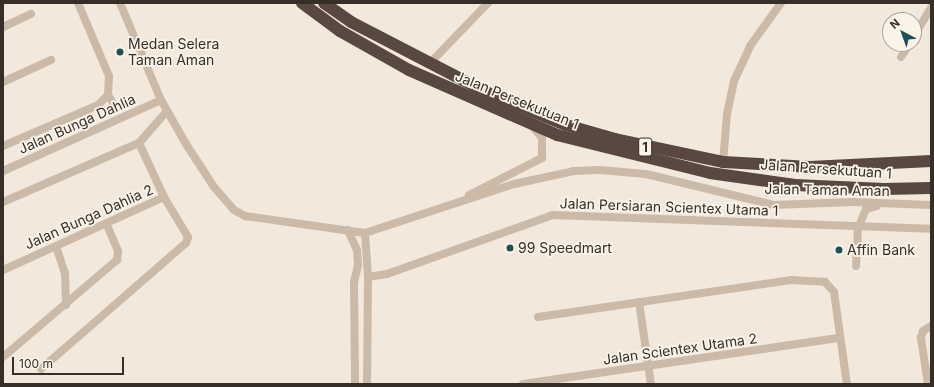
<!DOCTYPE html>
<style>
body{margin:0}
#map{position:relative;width:934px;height:387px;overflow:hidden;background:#f2e9dc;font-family:Inter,sans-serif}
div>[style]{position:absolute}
.street>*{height:8px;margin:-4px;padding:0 4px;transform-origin:4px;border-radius:4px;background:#cabaa7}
.highway>*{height:12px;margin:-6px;padding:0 6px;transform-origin:6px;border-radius:6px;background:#58483f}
.dots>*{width:11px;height:11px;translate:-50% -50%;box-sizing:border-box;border:2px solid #faf3e8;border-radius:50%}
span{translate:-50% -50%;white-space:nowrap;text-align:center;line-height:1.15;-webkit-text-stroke:3.5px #faf3e8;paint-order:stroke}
.shield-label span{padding:1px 3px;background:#faf3e8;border:1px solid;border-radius:3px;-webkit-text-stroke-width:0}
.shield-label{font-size:13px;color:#372e28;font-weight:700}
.poi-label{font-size:14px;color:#372e28}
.left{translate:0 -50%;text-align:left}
.street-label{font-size:14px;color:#372e28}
.frame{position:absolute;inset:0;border:4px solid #372e28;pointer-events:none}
.north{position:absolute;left:882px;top:12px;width:40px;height:40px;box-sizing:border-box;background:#faf3e8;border:1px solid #aca49b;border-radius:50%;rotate:319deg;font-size:11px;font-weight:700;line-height:16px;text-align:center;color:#372e28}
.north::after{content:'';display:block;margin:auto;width:14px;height:18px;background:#1d5159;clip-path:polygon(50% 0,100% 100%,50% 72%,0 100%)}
.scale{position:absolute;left:12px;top:357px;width:112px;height:18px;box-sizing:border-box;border:2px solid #372e28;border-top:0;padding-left:5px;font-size:12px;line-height:14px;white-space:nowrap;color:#372e28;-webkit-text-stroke:3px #faf3e8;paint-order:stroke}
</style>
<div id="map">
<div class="street">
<i style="left:120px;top:3px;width:105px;rotate:67.1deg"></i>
<i style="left:161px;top:100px;width:51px;rotate:60.4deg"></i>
<i style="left:186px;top:144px;width:51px;rotate:56.9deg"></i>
<i style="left:214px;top:187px;width:30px;rotate:49deg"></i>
<i style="left:234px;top:210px;width:13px;rotate:29deg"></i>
<i style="left:245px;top:216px;width:121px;rotate:8.1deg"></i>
<i style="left:365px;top:233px;width:157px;rotate:-18.2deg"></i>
<i style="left:514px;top:184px;width:61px;rotate:-12.2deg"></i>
<i style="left:574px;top:171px;width:26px;rotate:-2deg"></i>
<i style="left:600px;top:170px;width:46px;rotate:5deg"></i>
<i style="left:646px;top:174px;width:132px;rotate:13.6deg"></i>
<i style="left:774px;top:205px;width:78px;rotate:-2.2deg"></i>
<i style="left:852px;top:202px;width:79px;rotate:2.2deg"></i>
<i style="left:3px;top:27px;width:31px;rotate:-25deg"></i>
<i style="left:914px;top:36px;width:33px;rotate:-59deg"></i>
<i style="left:901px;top:57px;width:15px;rotate:-58deg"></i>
<i style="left:431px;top:62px;width:82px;rotate:-46deg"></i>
<i style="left:3px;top:82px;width:53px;rotate:-24.6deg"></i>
<i style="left:108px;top:95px;width:13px;rotate:58deg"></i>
<i style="left:3px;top:146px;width:103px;rotate:-23.3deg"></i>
<i style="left:98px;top:105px;width:14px;rotate:-45deg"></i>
<i style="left:108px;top:95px;width:19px;rotate:-87deg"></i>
<i style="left:109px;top:76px;width:79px;rotate:-113deg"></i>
<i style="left:723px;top:162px;width:48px;rotate:-85.2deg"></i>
<i style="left:727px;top:114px;width:34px;rotate:-78deg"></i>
<i style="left:734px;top:81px;width:38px;rotate:-65deg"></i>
<i style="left:750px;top:46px;width:53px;rotate:-54.2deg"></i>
<i style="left:3px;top:171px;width:173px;rotate:-24.2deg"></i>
<i style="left:469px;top:195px;width:82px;rotate:-26.9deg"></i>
<i style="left:542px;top:158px;width:20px;rotate:-90deg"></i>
<i style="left:542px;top:138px;width:14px;rotate:-129deg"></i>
<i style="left:3px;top:202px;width:148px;rotate:-23.5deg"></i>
<i style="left:139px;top:143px;width:43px;rotate:-48.8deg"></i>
<i style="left:348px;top:230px;width:22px;rotate:66deg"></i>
<i style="left:357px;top:250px;width:15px;rotate:86deg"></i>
<i style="left:358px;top:265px;width:18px;rotate:103deg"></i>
<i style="left:354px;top:283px;width:101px;rotate:89.4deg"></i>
<i style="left:365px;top:233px;width:44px;rotate:86.1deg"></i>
<i style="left:368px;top:277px;width:107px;rotate:90.5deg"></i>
<i style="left:56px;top:246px;width:28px;rotate:72deg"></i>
<i style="left:65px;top:273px;width:32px;rotate:88deg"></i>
<i style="left:856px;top:266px;width:38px;rotate:-87deg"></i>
<i style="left:858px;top:228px;width:21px;rotate:-67deg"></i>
<i style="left:866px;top:209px;width:11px;rotate:-15deg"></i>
<i style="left:3px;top:270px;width:177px;rotate:-24.4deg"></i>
<i style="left:368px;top:277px;width:19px;rotate:-9deg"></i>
<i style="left:387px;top:274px;width:176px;rotate:-19.6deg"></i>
<i style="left:553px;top:215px;width:378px;rotate:2.1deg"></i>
<i style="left:639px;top:302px;width:83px;rotate:81.7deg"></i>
<i style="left:538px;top:317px;width:256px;rotate:-8.3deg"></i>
<i style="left:791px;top:280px;width:34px;rotate:3deg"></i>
<i style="left:825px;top:282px;width:13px;rotate:48deg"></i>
<i style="left:834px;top:292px;width:93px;rotate:82deg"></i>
<i style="left:3px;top:357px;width:150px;rotate:-40.4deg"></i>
<i style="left:117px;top:260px;width:9px;rotate:-84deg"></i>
<i style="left:118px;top:251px;width:28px;rotate:-113deg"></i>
<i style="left:41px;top:369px;width:192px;rotate:-41deg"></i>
<i style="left:186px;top:243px;width:6px;rotate:-72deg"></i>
<i style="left:188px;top:237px;width:47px;rotate:-121deg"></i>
<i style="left:164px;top:197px;width:60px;rotate:-114.8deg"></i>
<i style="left:523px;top:384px;width:320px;rotate:-8.3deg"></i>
<i style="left:928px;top:384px;width:47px;rotate:-98.7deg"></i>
<i style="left:921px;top:338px;width:7px;rotate:-74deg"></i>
<i style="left:923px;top:331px;width:9px;rotate:-32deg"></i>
</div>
<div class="highway">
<i style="left:302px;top:3px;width:47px;rotate:36.4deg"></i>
<i style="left:340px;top:31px;width:79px;rotate:29.5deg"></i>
<i style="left:409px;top:70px;width:162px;rotate:23.7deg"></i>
<i style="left:557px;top:135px;width:158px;rotate:13.9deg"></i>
<i style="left:710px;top:173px;width:86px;rotate:8deg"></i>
<i style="left:795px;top:185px;width:89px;rotate:2.6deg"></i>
<i style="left:884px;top:189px;width:47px;rotate:-1.2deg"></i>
<i style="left:324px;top:3px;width:33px;rotate:35deg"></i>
<i style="left:351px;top:22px;width:154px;rotate:27.4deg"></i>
<i style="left:488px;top:93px;width:84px;rotate:22.3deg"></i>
<i style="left:566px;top:125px;width:51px;rotate:15.9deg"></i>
<i style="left:615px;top:139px;width:110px;rotate:12deg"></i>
<i style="left:723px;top:162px;width:87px;rotate:3.3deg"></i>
<i style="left:810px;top:167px;width:121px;rotate:-2.8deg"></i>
</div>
<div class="dots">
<i style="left:120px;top:52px;background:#1d5159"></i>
<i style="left:510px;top:248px;background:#1d5159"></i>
<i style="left:839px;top:250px;background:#1d5159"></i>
</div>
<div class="shield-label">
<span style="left:645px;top:147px">1</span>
</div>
<div class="poi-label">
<span class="left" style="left:128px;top:52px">Medan Selera<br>Taman Aman</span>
<span class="left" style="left:518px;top:248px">99 Speedmart</span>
<span class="left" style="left:847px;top:250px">Affin Bank</span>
</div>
<div class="street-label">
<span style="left:517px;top:100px;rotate:22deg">Jalan Persekutuan 1</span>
<span style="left:77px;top:124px;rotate:-24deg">Jalan Bunga Dahlia</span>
<span style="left:826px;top:169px;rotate:4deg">Jalan Persekutuan 1</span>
<span style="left:827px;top:190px;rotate:1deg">Jalan Taman Aman</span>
<span style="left:669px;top:207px;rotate:2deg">Jalan Persiaran Scientex Utama 1</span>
<span style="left:89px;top:217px;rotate:-24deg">Jalan Bunga Dahlia 2</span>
<span style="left:680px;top:349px;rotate:-8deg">Jalan Scientex Utama 2</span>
</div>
<div class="frame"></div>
<div class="north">N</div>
<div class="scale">100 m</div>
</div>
